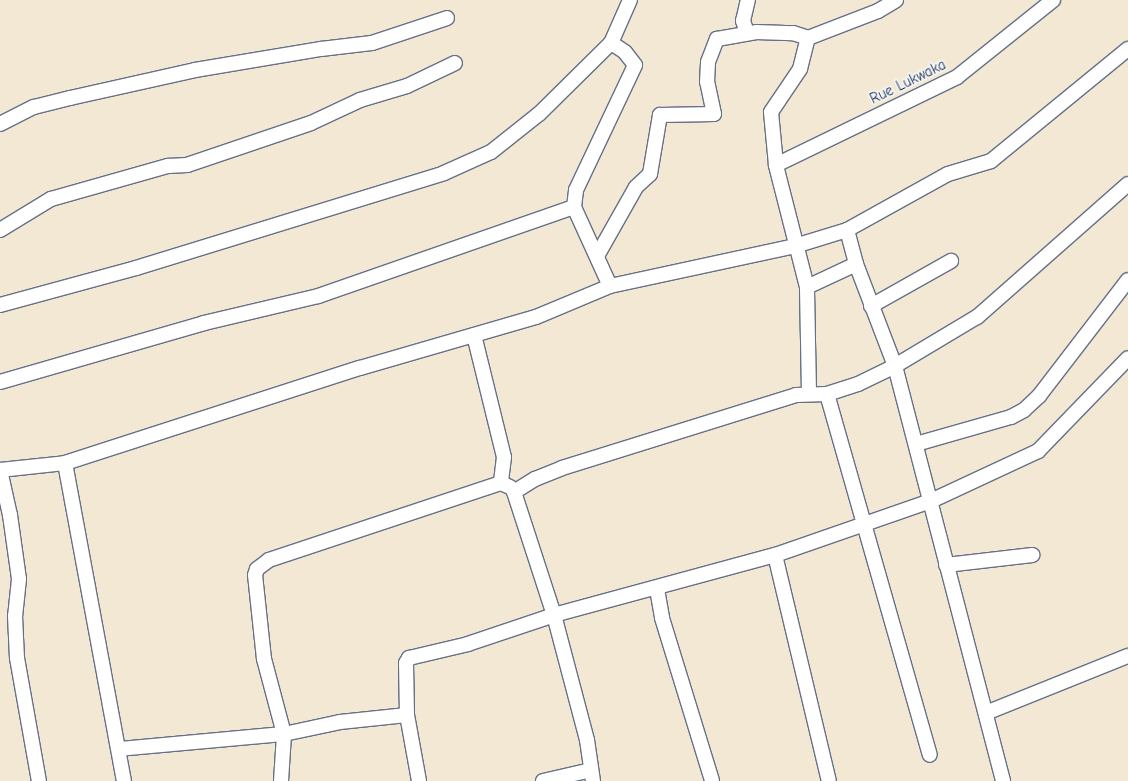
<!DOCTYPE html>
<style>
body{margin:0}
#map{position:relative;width:1128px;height:781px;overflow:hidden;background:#f2e8d3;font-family:"Comic Neue",sans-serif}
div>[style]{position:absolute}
.roads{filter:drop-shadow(1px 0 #667087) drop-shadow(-1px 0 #667087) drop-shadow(0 1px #667087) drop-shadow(0 -1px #667087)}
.minor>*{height:14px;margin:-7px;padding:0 7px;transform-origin:7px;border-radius:7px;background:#fff}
span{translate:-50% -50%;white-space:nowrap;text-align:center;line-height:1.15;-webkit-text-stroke:3.5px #f6f6f2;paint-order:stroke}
.street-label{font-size:15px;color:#1b2f5e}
</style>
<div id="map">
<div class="roads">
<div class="minor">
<i style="left:747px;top:33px;width:13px;rotate:-108deg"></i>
<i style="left:743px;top:21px;width:22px;rotate:-77deg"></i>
<i style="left:0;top:124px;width:38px;rotate:-27deg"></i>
<i style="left:34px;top:107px;width:37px;rotate:-14deg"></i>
<i style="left:70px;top:98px;width:128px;rotate:-12.6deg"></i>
<i style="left:195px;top:70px;width:128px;rotate:-9.5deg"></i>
<i style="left:321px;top:49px;width:51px;rotate:-6.7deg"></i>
<i style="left:372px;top:43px;width:79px;rotate:-18.4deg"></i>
<i style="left:776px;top:165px;width:201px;rotate:-25.9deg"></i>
<i style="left:957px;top:77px;width:123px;rotate:-38.7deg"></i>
<i style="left:0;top:230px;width:60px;rotate:-31.3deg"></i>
<i style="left:51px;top:199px;width:122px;rotate:-15.8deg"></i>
<i style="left:168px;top:166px;width:19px;rotate:-3deg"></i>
<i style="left:187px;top:165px;width:131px;rotate:-18.7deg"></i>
<i style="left:311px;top:123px;width:54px;rotate:-25.1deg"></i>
<i style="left:360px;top:100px;width:49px;rotate:-16.6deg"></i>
<i style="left:407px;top:86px;width:53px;rotate:-25.6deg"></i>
<i style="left:847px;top:230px;width:35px;rotate:75deg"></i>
<i style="left:856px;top:264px;width:109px;rotate:69.1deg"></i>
<i style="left:895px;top:366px;width:429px;rotate:75.4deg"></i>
<i style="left:597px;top:256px;width:79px;rotate:-60.5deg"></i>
<i style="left:636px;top:187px;width:19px;rotate:-43deg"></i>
<i style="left:650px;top:174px;width:60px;rotate:-80.4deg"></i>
<i style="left:660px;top:115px;width:54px;rotate:-1.1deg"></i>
<i style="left:714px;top:114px;width:33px;rotate:-102deg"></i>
<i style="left:707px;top:82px;width:20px;rotate:-87deg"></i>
<i style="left:708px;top:62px;width:25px;rotate:-69deg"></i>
<i style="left:717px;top:39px;width:40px;rotate:-10deg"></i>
<i style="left:756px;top:32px;width:37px;rotate:2deg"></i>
<i style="left:793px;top:33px;width:16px;rotate:18deg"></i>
<i style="left:610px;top:286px;width:87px;rotate:-114.5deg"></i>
<i style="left:574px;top:207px;width:17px;rotate:-83deg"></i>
<i style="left:576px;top:190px;width:138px;rotate:-64.7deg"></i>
<i style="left:635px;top:65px;width:16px;rotate:-128deg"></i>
<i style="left:625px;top:52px;width:17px;rotate:-147deg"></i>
<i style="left:807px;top:287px;width:54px;rotate:-25.1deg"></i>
<i style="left:0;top:305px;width:141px;rotate:-15.2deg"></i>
<i style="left:136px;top:268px;width:322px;rotate:-17.1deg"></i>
<i style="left:444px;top:173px;width:51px;rotate:-24.1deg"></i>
<i style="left:491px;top:152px;width:61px;rotate:-38.4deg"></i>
<i style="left:539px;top:114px;width:101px;rotate:-44.6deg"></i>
<i style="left:611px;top:43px;width:47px;rotate:-66.2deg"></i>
<i style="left:871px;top:306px;width:92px;rotate:-29.4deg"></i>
<i style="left:474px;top:335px;width:126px;rotate:76.2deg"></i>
<i style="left:504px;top:457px;width:26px;rotate:97deg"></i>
<i style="left:501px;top:483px;width:10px;rotate:24deg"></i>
<i style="left:0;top:382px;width:212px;rotate:-16.1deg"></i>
<i style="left:204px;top:323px;width:117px;rotate:-13.3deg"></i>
<i style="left:318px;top:296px;width:271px;rotate:-19.2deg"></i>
<i style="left:809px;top:393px;width:106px;rotate:-91.1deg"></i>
<i style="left:807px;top:287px;width:126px;rotate:-104.3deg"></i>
<i style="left:776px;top:165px;width:53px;rotate:-95.4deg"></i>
<i style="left:771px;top:112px;width:52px;rotate:-56deg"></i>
<i style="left:800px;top:69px;width:32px;rotate:-76deg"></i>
<i style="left:808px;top:38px;width:75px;rotate:-21.1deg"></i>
<i style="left:878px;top:11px;width:21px;rotate:-31deg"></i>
<i style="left:827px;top:394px;width:375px;rotate:74.1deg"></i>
<i style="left:916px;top:444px;width:99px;rotate:-15.9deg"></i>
<i style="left:1011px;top:417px;width:15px;rotate:-28deg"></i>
<i style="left:1024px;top:410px;width:21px;rotate:-43deg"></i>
<i style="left:1039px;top:396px;width:146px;rotate:-52.5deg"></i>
<i style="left:65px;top:463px;width:323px;rotate:79.5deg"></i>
<i style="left:0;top:470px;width:65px;rotate:-6.1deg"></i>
<i style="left:65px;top:463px;width:310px;rotate:-17.9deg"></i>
<i style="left:360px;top:368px;width:183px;rotate:-16.2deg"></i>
<i style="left:536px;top:317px;width:80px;rotate:-22.7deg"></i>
<i style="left:610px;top:286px;width:189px;rotate:-12.2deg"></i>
<i style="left:795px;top:246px;width:54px;rotate:-17.1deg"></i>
<i style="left:847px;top:230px;width:115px;rotate:-29deg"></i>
<i style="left:948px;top:174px;width:45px;rotate:-16.8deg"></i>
<i style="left:991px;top:161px;width:177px;rotate:-39.3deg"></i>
<i style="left:0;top:470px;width:46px;rotate:77.5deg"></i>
<i style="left:10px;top:515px;width:65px;rotate:82deg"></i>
<i style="left:19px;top:579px;width:37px;rotate:96deg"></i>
<i style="left:15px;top:616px;width:42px;rotate:87.3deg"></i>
<i style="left:17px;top:658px;width:125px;rotate:79.9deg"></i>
<i style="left:775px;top:555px;width:232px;rotate:76.6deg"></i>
<i style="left:946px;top:565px;width:87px;rotate:-6.6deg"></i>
<i style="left:657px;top:589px;width:29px;rotate:80deg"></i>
<i style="left:662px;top:618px;width:170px;rotate:72.9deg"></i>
<i style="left:986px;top:713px;width:153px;rotate:-21.9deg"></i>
<i style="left:119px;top:749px;width:166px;rotate:-5.2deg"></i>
<i style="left:284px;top:734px;width:78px;rotate:-104.9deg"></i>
<i style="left:264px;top:659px;width:84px;rotate:-96.1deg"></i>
<i style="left:255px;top:575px;width:6px;rotate:-72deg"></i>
<i style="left:257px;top:569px;width:15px;rotate:-37deg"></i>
<i style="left:269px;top:560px;width:244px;rotate:-18.4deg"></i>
<i style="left:281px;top:781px;width:47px;rotate:-86.3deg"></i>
<i style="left:284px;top:734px;width:57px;rotate:-12.1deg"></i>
<i style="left:340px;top:722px;width:67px;rotate:-6deg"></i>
<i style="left:419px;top:781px;width:67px;rotate:-100.3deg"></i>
<i style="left:407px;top:715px;width:52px;rotate:-91.1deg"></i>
<i style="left:406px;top:663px;width:6px;rotate:-59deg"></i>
<i style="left:409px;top:658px;width:61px;rotate:-13.3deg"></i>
<i style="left:468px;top:644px;width:91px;rotate:-18.6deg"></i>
<i style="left:554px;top:615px;width:229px;rotate:-15.2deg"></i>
<i style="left:775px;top:555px;width:165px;rotate:-19.1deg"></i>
<i style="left:931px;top:501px;width:118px;rotate:-25deg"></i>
<i style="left:1038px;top:451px;width:129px;rotate:-45.9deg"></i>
<i style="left:543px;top:781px;width:49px;rotate:-12.9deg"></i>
<i style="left:593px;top:781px;width:41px;rotate:-98.3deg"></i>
<i style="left:587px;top:740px;width:129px;rotate:-104.8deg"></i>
<i style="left:554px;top:615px;width:129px;rotate:-108deg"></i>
<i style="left:514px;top:492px;width:25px;rotate:-32deg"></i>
<i style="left:535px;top:479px;width:29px;rotate:-22deg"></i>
<i style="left:562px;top:468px;width:245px;rotate:-17.3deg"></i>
<i style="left:796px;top:395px;width:31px;rotate:-2deg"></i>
<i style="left:827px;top:394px;width:33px;rotate:-18deg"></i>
<i style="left:858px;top:384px;width:41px;rotate:-25.9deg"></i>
<i style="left:895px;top:366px;width:96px;rotate:-30.9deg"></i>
<i style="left:977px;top:317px;width:201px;rotate:-41.4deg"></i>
</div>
</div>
<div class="street-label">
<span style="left:908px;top:82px;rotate:-26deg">Rue Lukwaka</span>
</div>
</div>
